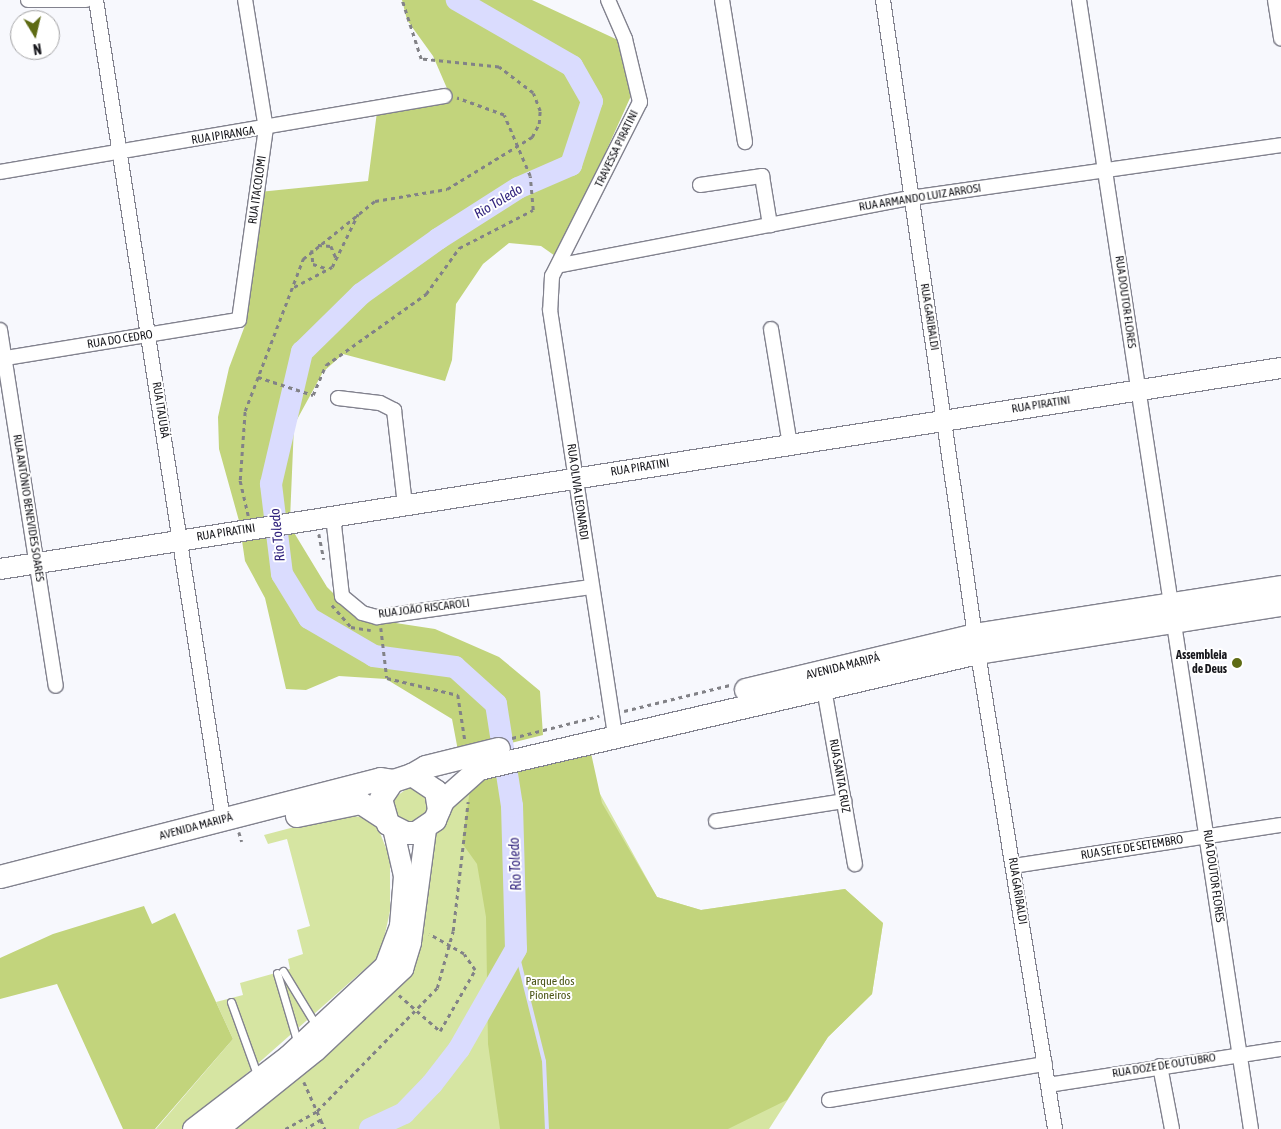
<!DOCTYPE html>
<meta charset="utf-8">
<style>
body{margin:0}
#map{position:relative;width:1281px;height:1129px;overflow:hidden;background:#f7f8fd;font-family:"Asap Condensed",sans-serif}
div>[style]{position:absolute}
.green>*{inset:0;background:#d6e5a2}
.forest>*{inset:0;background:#c2d47c}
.stream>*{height:4px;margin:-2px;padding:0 2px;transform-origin:2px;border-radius:2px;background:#dadcfe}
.river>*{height:22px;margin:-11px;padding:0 11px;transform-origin:11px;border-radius:11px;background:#dadcfe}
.path>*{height:2.5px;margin-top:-1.25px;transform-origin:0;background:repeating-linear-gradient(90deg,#828287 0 4px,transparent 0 8px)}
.roads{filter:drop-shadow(1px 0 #82828e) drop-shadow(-1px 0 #82828e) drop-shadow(0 1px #82828e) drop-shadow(0 -1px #82828e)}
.lane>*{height:7px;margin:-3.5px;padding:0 3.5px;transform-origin:3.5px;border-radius:3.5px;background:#fff}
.street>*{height:14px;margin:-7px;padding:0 7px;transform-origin:7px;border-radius:7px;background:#fff}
.secondary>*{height:20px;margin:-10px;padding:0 10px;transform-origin:10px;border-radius:10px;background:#fff}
.primary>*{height:22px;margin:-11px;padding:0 11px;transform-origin:11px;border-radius:11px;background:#fff}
.dots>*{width:14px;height:14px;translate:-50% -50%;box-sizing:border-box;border:2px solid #fff;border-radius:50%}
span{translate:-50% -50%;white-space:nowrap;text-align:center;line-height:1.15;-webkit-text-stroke:4px #fff;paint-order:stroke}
.street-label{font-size:12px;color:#18181d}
.poi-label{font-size:12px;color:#18181d;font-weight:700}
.right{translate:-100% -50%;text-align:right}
.park-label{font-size:12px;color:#4a5415}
.water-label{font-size:14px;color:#32247e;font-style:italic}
.north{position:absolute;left:10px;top:10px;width:50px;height:50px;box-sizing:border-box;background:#fff;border:1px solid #a3a3a5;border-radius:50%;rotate:171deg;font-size:14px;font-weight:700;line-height:20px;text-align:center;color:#18181d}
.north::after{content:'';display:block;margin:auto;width:18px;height:22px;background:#5e6b14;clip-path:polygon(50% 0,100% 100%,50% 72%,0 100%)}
</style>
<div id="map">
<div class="green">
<i style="clip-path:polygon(471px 783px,599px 792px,657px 897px,701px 910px,845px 889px,883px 923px,872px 994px,828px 1037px,769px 1129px,232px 1129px,404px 977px,431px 843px,447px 812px)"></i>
<i style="clip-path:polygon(412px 785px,430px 795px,426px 822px,400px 825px,390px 801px)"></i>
<i style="clip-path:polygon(340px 815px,362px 817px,378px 828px,390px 858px,390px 911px,382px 948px,375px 960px,184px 1129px,156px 1129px,233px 1039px,216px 1002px,243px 995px,240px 983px,290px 969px,288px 959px,303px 954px,297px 930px,310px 926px,287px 839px,268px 844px,264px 835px)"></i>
</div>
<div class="forest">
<i style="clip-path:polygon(402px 0,532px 0,620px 41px,635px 87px,558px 258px,541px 246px,509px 243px,483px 264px,456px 304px,452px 360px,445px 381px,343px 354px,323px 372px,294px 425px,290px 520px,241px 528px,219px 449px,218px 417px,229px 368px,247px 320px,259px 192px,368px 181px,377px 112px,452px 100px,433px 56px,407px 20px)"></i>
<i style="clip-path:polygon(290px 526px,327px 587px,348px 608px,376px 620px,435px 629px,499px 657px,540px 691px,543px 735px,459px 756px,452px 719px,386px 679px,339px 676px,306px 690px,286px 689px,265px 598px,245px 561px,241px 534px)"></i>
<i style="clip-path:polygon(589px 744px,602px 803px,657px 897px,701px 910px,845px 889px,883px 923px,872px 994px,828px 1037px,787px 1100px,728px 1129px,500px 1129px,488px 1044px,486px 917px,477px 864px,462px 843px,471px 783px)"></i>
<i style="clip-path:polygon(144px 906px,152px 924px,175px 913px,233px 1039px,155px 1129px,123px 1129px,57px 984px,0 999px,0 958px,53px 934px)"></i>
</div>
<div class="stream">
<i style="left:516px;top:949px;width:115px;rotate:76deg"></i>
<i style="left:544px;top:1061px;width:68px;rotate:87.5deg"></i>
</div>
<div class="river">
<i style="left:370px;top:1129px;width:38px;rotate:-25deg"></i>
<i style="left:404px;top:1113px;width:40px;rotate:-46deg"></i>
<i style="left:432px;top:1084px;width:44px;rotate:-52.4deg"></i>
<i style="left:459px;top:1049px;width:115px;rotate:-60.3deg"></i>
<i style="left:516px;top:949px;width:143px;rotate:-91.6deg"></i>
<i style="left:512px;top:806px;width:103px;rotate:-98.9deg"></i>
<i style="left:496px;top:704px;width:55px;rotate:-137.9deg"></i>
<i style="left:455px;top:667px;width:82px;rotate:-172.3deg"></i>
<i style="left:374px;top:656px;width:75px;rotate:-149.7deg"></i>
<i style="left:309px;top:618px;width:52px;rotate:-121.5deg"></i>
<i style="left:282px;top:574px;width:91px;rotate:-97deg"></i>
<i style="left:271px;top:484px;width:136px;rotate:-76.8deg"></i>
<i style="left:302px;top:352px;width:83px;rotate:-44.5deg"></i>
<i style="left:361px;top:294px;width:95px;rotate:-35.5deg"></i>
<i style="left:438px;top:239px;width:95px;rotate:-32.5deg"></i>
<i style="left:518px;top:188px;width:58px;rotate:-23.5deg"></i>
<i style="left:571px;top:165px;width:67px;rotate:-71.8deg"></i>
<i style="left:592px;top:101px;width:40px;rotate:-119.7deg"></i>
<i style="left:572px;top:66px;width:133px;rotate:-150.1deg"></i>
</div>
<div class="path">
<i style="left:318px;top:245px;width:13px;rotate:4deg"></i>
<i style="left:331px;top:246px;width:13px;rotate:67deg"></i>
<i style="left:312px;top:250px;width:14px;rotate:86deg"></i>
<i style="left:313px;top:264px;width:16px;rotate:18deg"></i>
<i style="left:294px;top:287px;width:43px;rotate:-27.8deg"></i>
<i style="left:332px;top:267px;width:59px;rotate:-63.9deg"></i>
<i style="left:258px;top:377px;width:58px;rotate:18.1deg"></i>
<i style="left:313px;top:395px;width:33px;rotate:-67deg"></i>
<i style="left:326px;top:365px;width:123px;rotate:-35.4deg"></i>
<i style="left:426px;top:294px;width:57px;rotate:-54.3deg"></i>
<i style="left:459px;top:248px;width:83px;rotate:-27.2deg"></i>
<i style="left:533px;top:210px;width:34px;rotate:-95deg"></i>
<i style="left:530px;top:176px;width:66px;rotate:-113.1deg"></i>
<i style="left:504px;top:115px;width:50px;rotate:-160.1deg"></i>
<i style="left:248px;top:516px;width:37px;rotate:-103deg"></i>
<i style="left:240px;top:480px;width:69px;rotate:-85.9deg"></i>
<i style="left:245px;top:411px;width:163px;rotate:-69.1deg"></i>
<i style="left:303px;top:259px;width:92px;rotate:-38.9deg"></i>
<i style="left:375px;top:201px;width:73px;rotate:-9.5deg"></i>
<i style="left:447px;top:189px;width:100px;rotate:-31.5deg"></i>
<i style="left:532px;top:137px;width:15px;rotate:-62deg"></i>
<i style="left:539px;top:124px;width:13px;rotate:-86deg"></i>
<i style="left:540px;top:111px;width:19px;rotate:-111deg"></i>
<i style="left:533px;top:93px;width:43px;rotate:-142.6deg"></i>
<i style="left:499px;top:67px;width:78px;rotate:-174.1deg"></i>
<i style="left:421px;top:59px;width:62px;rotate:-107.9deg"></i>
<i style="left:319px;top:534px;width:26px;rotate:79deg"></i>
<i style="left:332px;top:605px;width:29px;rotate:49deg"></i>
<i style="left:351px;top:627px;width:20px;rotate:9deg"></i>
<i style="left:381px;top:628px;width:50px;rotate:83.2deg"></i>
<i style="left:387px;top:678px;width:73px;rotate:13.5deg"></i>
<i style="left:458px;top:695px;width:46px;rotate:81.2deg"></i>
<i style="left:624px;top:711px;width:109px;rotate:-13.8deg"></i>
<i style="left:512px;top:738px;width:90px;rotate:-14.2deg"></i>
<i style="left:239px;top:832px;width:10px;rotate:73deg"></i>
<i style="left:399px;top:995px;width:55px;rotate:41.3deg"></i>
<i style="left:440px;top:1031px;width:70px;rotate:-60.2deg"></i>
<i style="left:475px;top:970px;width:19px;rotate:-125deg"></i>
<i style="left:464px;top:954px;width:40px;rotate:-150.3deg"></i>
<i style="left:304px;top:1082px;width:42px;rotate:65.9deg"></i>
<i style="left:321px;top:1120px;width:17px;rotate:149deg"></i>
<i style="left:321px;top:1120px;width:10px;rotate:66deg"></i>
<i style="left:285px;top:1129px;width:37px;rotate:-29deg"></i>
<i style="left:317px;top:1111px;width:172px;rotate:-45.7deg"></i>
<i style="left:437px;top:988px;width:59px;rotate:-74.3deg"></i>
<i style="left:453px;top:931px;width:130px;rotate:-83.4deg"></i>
</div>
<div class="roads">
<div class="lane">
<i style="left:283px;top:971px;width:66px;rotate:58.7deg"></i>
<i style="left:277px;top:973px;width:74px;rotate:73.5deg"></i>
<i style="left:231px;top:1002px;width:80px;rotate:70.2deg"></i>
</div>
<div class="street">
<i style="left:28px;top:0;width:58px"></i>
<i style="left:96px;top:0;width:829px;rotate:81.19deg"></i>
<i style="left:608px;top:0;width:43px;rotate:66.4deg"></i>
<i style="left:625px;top:39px;width:65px;rotate:76.6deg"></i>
<i style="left:640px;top:102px;width:195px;rotate:116.8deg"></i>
<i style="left:552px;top:276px;width:34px;rotate:93deg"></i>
<i style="left:550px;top:310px;width:431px;rotate:81.3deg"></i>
<i style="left:722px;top:0;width:144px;rotate:80.8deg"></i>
<i style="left:883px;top:0;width:642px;rotate:81.76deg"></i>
<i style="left:975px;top:635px;width:500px;rotate:80.8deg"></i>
<i style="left:1079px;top:0;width:1142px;rotate:81.34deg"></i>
<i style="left:1275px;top:0;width:39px;rotate:81deg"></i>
<i style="left:0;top:172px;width:451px;rotate:-9.7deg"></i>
<i style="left:700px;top:185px;width:63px;rotate:-8.3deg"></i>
<i style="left:762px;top:176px;width:50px;rotate:80.7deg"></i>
<i style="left:561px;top:265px;width:355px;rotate:-10.9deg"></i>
<i style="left:910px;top:198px;width:375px;rotate:-8.1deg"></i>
<i style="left:771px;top:329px;width:118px;rotate:80.7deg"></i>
<i style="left:0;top:330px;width:360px;rotate:81.1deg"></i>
<i style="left:0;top:359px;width:242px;rotate:-9.3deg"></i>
<i style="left:239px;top:320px;width:193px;rotate:-82deg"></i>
<i style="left:266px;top:129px;width:131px;rotate:-99.2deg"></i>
<i style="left:338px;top:398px;width:42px;rotate:6.8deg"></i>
<i style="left:380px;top:403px;width:16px;rotate:27deg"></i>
<i style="left:394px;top:410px;width:96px;rotate:83.4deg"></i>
<i style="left:333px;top:516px;width:81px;rotate:83.6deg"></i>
<i style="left:342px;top:596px;width:26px;rotate:40deg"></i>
<i style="left:362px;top:613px;width:16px;rotate:15deg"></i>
<i style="left:377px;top:617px;width:216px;rotate:-8deg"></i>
<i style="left:823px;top:683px;width:184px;rotate:80deg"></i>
<i style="left:716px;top:821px;width:130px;rotate:-8.9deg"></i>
<i style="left:1013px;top:866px;width:271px;rotate:-8.7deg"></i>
<i style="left:1160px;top:1066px;width:64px;rotate:79.2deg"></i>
<i style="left:1048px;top:1085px;width:236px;rotate:-8.8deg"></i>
<i style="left:829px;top:1100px;width:219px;rotate:-9.5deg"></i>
</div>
<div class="secondary">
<i style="left:0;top:569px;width:1297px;rotate:-8.92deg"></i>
<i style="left:193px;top:1129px;width:120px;rotate:-37.5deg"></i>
<i style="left:288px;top:1056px;width:132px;rotate:-42.9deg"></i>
<i style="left:385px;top:966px;width:43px;rotate:-69.4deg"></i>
<i style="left:400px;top:926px;width:50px;rotate:-85.4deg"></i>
<i style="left:404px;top:876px;width:49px;rotate:-102.9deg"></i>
<i style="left:219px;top:1129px;width:124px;rotate:-38.8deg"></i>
<i style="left:316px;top:1051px;width:120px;rotate:-43.3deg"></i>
<i style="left:403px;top:969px;width:28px;rotate:-73deg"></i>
<i style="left:411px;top:942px;width:114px;rotate:-82.4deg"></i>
</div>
<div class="primary">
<i style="left:746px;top:690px;width:236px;rotate:-13.5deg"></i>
<i style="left:975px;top:635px;width:310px;rotate:-8.9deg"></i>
<i style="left:412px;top:775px;width:16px;rotate:-30deg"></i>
<i style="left:426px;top:767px;width:75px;rotate:-13.9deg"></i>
<i style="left:439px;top:810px;width:19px;rotate:-99deg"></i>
<i style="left:436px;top:791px;width:29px;rotate:-146deg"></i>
<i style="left:412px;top:775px;width:20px;rotate:162deg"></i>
<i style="left:393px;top:781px;width:22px;rotate:124deg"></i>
<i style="left:381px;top:799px;width:26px;rotate:74deg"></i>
<i style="left:388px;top:824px;width:20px;rotate:27deg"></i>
<i style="left:406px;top:833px;width:10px"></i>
<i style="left:416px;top:833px;width:23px;rotate:-34deg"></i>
<i style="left:435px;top:820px;width:21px;rotate:-67deg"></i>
<i style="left:443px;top:801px;width:48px;rotate:-41.6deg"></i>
<i style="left:479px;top:769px;width:512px;rotate:-13.09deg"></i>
<i style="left:978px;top:653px;width:307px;rotate:-9deg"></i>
<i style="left:297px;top:816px;width:65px;rotate:-11.5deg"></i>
<i style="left:361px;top:803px;width:27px;rotate:33deg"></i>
<i style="left:0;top:877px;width:393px;rotate:-14.4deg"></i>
<i style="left:381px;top:779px;width:12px;rotate:9deg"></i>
</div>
</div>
<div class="dots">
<i style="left:1237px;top:663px;background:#5e6b14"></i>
</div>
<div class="street-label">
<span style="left:223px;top:136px;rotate:-9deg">RUA IPIRANGA</span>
<span style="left:617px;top:149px;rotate:-64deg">TRAVESSA PIRATINI</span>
<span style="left:258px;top:190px;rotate:-82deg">RUA ITACOLOMI</span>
<span style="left:920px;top:198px;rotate:-9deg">RUA ARMANDO LUIZ ARROSI</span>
<span style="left:1125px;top:302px;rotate:82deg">RUA DOUTOR FLORES</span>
<span style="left:929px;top:317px;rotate:81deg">RUA GARIBALDI</span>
<span style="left:120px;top:340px;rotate:-9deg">RUA DO CEDRO</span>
<span style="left:1041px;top:405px;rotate:-9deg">RUA PIRATINI</span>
<span style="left:160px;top:410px;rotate:81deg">RUA ITAJUBÁ</span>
<span style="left:640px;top:468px;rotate:-9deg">RUA PIRATINI</span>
<span style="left:577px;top:492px;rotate:82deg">RUA OLIVIA LEONARDI</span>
<span style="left:28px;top:508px;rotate:81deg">RUA ANTÔNIO BENEVIDES SOARES</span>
<span style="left:226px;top:533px;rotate:-9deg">RUA PIRATINI</span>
<span style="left:424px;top:609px;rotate:-7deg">RUA JOÃO RISCAROLI</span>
<span style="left:843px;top:667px;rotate:-14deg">AVENIDA MARIPÁ</span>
<span style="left:839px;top:776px;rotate:80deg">RUA SANTA CRUZ</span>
<span style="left:196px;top:827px;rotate:-15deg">AVENIDA MARIPÁ</span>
<span style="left:1132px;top:848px;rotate:-9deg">RUA SETE DE SETEMBRO</span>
<span style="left:1213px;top:876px;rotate:82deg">RUA DOUTOR FLORES</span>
<span style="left:1017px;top:891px;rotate:81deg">RUA GARIBALDI</span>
<span style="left:1164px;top:1066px;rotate:-9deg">RUA DOZE DE OUTUBRO</span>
</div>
<div class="poi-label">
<span class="right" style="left:1227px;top:663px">Assembleia<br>de Deus</span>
</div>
<div class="park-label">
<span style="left:550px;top:989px">Parque dos<br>Pioneiros</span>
</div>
<div class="water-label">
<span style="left:498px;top:201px;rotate:-31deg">Rio Toledo</span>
<span style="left:277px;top:535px;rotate:-96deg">Rio Toledo</span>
<span style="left:515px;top:864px;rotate:-93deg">Rio Toledo</span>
</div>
<div class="north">N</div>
</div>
